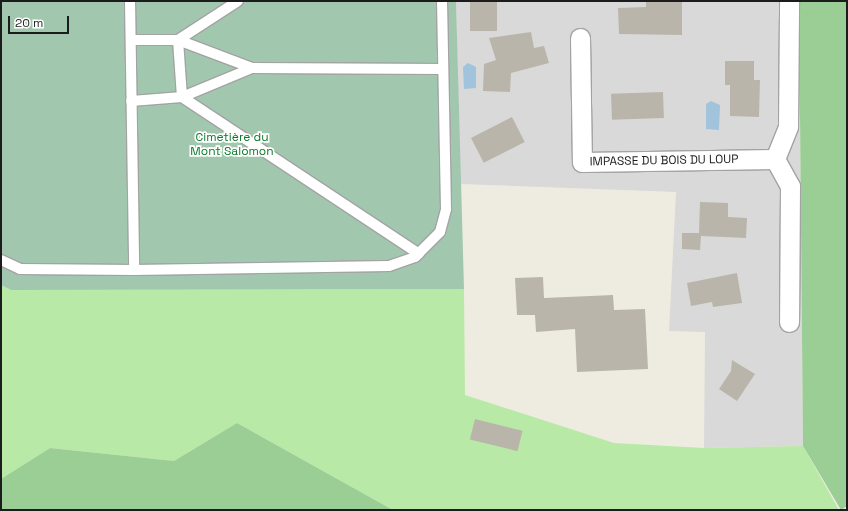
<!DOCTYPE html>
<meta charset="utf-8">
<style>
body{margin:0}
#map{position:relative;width:848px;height:511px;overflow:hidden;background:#eeece1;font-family:"Space Grotesk",sans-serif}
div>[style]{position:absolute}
.residential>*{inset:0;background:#dad9d9}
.grass>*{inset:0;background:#b9e9a6}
.forest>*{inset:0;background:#9ace95}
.cemetery>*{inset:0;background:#a2c7af}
.water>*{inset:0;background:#a1c3dc}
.building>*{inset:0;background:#bab5ab;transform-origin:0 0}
.roads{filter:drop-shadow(1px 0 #a3a3a3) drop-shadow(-1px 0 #a3a3a3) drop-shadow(0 1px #a3a3a3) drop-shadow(0 -1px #a3a3a3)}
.lane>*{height:10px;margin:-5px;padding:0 5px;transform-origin:5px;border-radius:5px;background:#fff}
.street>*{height:19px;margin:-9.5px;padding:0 9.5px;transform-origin:9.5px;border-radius:9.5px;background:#fff}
span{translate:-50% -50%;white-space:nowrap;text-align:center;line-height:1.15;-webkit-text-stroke:3.5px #fff;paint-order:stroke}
.park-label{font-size:12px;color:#0a7a2a}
.street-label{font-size:12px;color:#1c1c1c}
.frame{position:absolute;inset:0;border:2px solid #1c1c1c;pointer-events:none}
.scale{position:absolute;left:8px;top:16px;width:61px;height:18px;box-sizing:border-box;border:2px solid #1c1c1c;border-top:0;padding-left:5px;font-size:12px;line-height:14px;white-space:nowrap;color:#1c1c1c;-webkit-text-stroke:3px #fff;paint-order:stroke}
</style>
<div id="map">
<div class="residential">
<i style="clip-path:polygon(456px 1px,799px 1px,803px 446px,704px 448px,705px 332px,669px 331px,676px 192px,460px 184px)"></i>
</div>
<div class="grass">
<i style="clip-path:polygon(1px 285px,11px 290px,464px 289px,465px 395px,614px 443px,704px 448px,803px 446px,839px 510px,393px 510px,237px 423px,174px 461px,50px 448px,1px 479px)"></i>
</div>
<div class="forest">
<i style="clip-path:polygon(799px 1px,847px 1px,847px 506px,841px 510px,803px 446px)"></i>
<i style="clip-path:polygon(237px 423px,393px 510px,1px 510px,1px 479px,50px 448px,174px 461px)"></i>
</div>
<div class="cemetery">
<i style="clip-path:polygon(1px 1px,456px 1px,464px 289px,11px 290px,1px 285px)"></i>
</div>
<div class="water">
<i style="clip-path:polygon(468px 63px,476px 67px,476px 88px,464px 89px,463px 67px)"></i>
<i style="clip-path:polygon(711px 101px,720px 105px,719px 130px,706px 129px,706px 104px)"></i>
</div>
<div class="building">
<i style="left:470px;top:1px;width:27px;height:30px"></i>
<i style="clip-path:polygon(682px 1px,682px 35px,619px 34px,618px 8px,646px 7px,646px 2px)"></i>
<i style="clip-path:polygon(531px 32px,534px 48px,544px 46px,549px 63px,511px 73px,510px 92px,483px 91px,484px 64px,496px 60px,489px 38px)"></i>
<i style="clip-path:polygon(725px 61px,754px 61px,754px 80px,760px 80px,759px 117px,730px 116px,730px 85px,725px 85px)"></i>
<i style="left:663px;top:92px;width:26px;height:52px;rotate:88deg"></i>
<i style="left:512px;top:117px;width:28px;height:46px;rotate:63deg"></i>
<i style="clip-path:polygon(700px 202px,728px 203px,728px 217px,747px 218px,746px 238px,701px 236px,700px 250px,682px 249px,682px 233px,699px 233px)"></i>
<i style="clip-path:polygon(737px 273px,742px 303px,713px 307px,712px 302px,691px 306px,687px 283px)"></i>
<i style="clip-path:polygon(543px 277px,544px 298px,613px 295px,614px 310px,645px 309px,648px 369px,577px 372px,575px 329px,536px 332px,535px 315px,517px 315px,515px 278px)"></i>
<i style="clip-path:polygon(732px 360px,755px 374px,737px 401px,719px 389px,731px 371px)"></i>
<i style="left:475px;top:419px;width:49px;height:21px;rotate:14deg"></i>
</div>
<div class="roads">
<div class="lane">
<i style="left:130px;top:1px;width:269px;rotate:89.1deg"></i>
<i style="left:238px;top:1px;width:72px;rotate:147deg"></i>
<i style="left:178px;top:40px;width:79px;rotate:20.7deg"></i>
<i style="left:252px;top:68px;width:76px;rotate:157.5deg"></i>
<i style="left:182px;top:97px;width:284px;rotate:33.5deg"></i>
<i style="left:131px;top:40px;width:47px"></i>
<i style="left:178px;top:40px;width:57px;rotate:86deg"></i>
<i style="left:182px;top:97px;width:51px;rotate:175.5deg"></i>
<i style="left:252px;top:68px;width:191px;rotate:0.3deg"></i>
<i style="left:1px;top:260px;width:21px;rotate:25deg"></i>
<i style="left:20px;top:269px;width:114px;rotate:0.5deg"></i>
<i style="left:134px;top:270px;width:255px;rotate:-0.9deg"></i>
<i style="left:389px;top:266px;width:28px;rotate:-19deg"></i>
<i style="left:415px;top:257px;width:35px;rotate:-45deg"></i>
<i style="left:440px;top:232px;width:24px;rotate:-75deg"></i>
<i style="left:446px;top:209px;width:208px;rotate:-91.1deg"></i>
</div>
<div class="street">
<i style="left:580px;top:38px;width:124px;rotate:89.1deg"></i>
<i style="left:582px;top:162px;width:193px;rotate:-0.9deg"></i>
<i style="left:775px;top:159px;width:35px;rotate:-68deg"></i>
<i style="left:788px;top:126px;width:125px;rotate:-89.5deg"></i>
<i style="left:775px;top:159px;width:31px;rotate:61deg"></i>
<i style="left:790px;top:186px;width:136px;rotate:90.4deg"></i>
</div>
</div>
<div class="park-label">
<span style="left:232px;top:145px">Cimetière du<br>Mont Salomon</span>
</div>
<div class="street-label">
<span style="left:664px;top:161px;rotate:-1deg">IMPASSE DU BOIS DU LOUP</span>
</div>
<div class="frame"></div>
<div class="scale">20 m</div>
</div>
